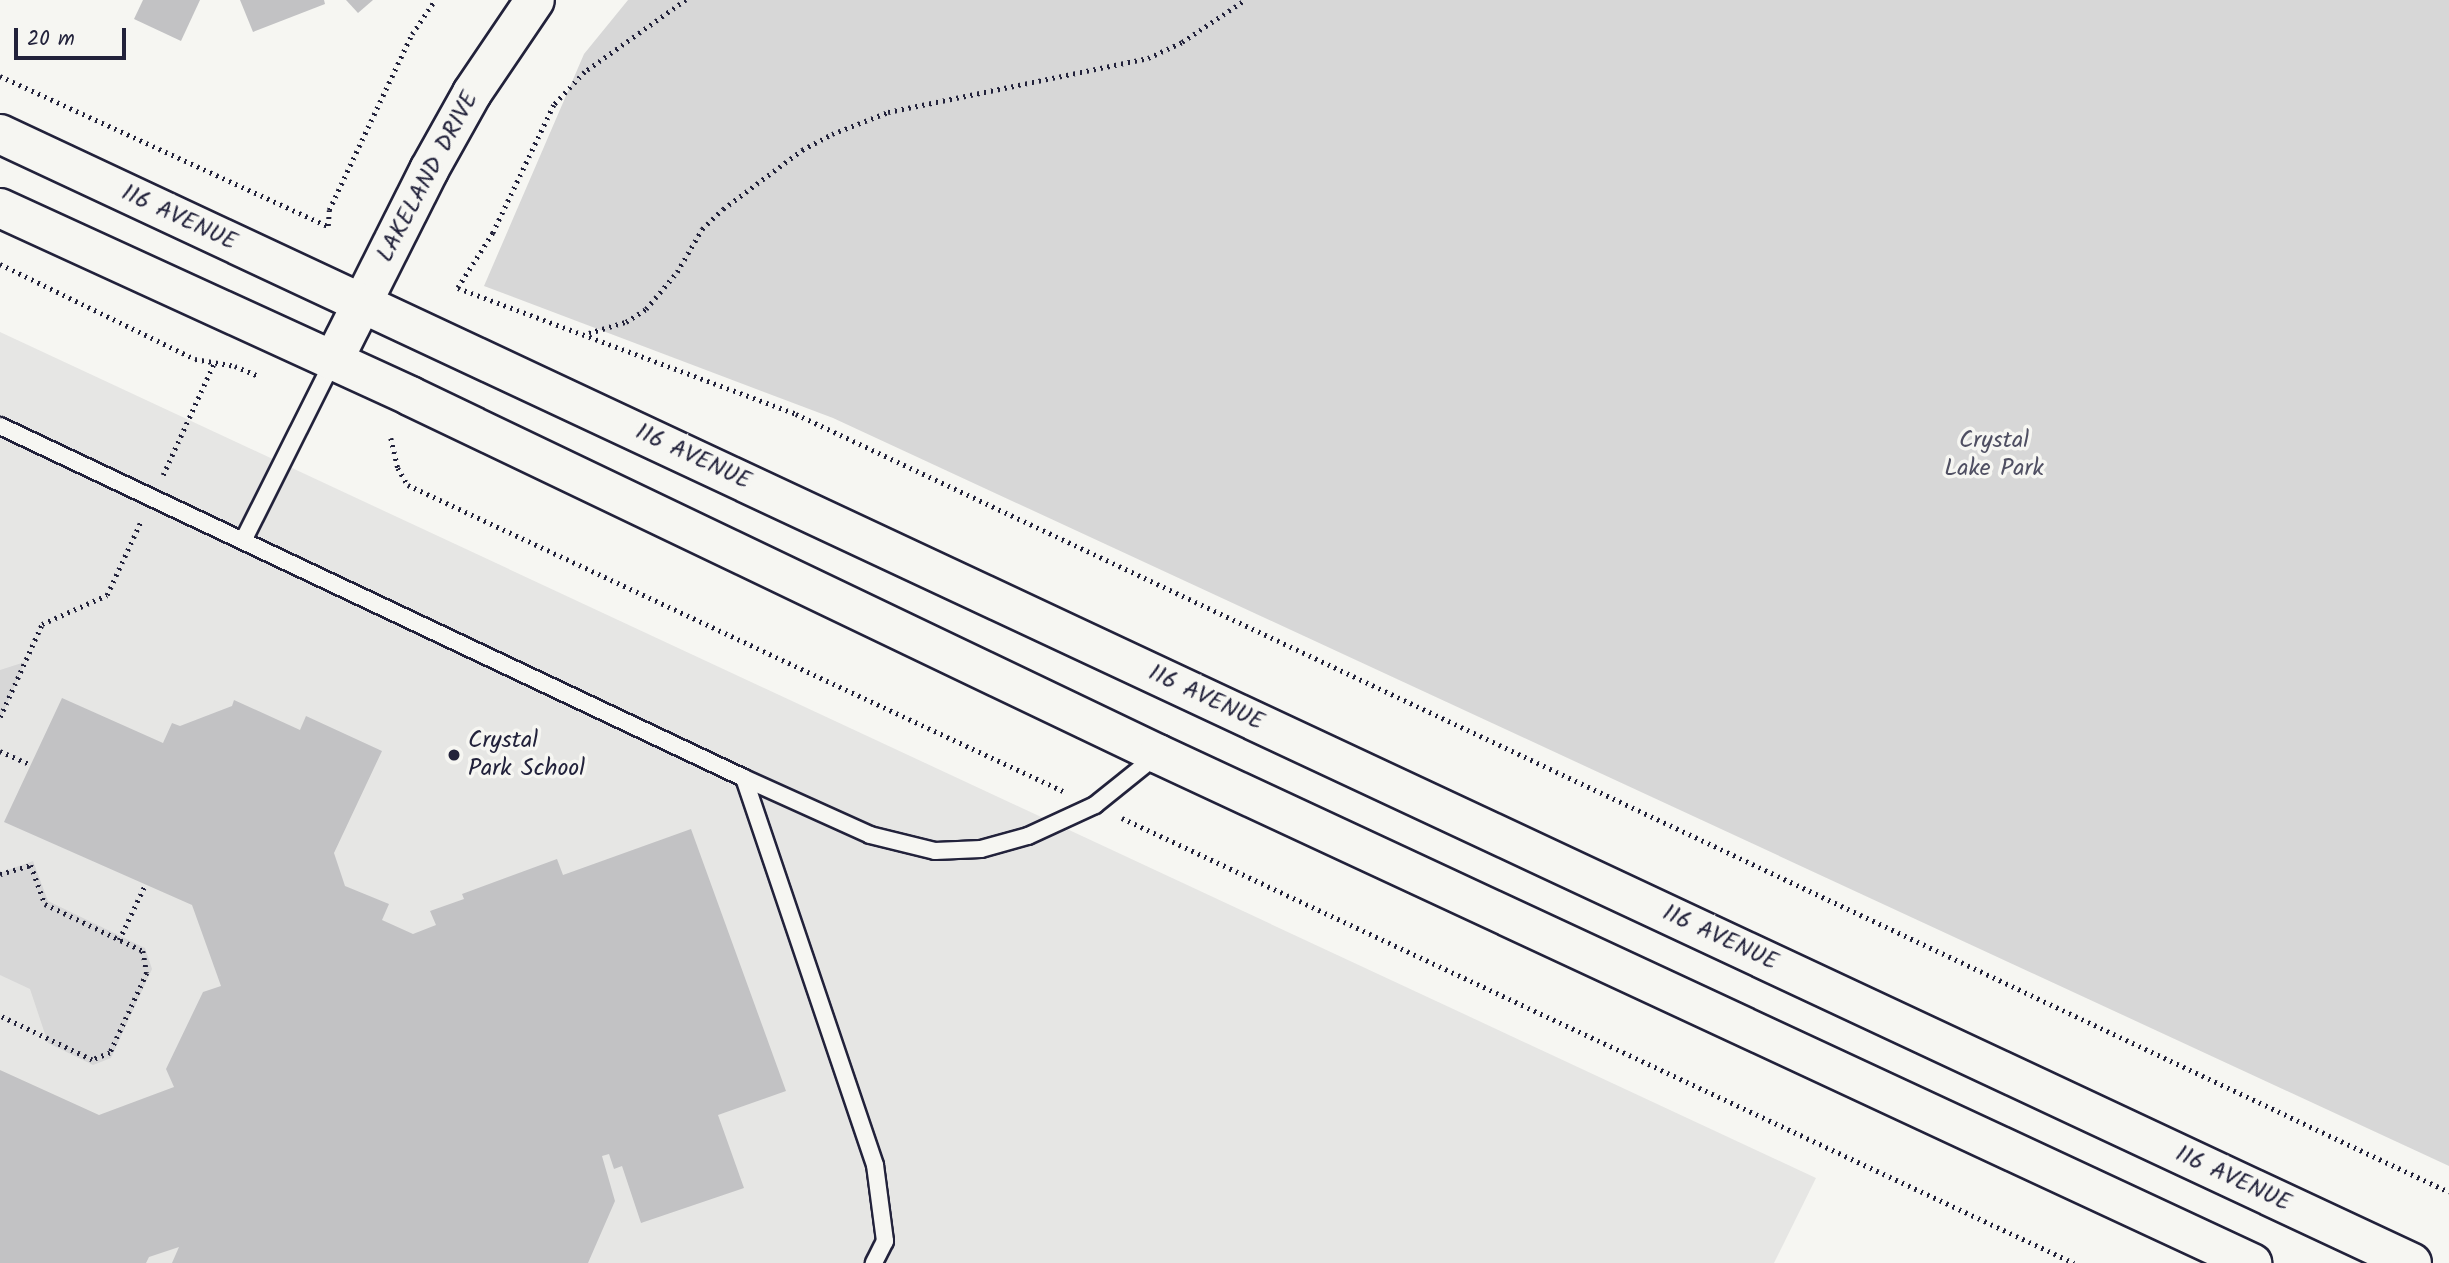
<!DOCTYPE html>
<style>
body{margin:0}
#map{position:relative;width:2449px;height:1263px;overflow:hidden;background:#f6f6f2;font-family:Kalam,sans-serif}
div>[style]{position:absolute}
.built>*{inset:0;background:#e6e6e4}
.green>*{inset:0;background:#d7d7d7}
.building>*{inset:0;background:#c2c2c4}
.path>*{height:4.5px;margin-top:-2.25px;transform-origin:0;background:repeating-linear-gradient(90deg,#22223b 0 2px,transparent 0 7px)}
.roads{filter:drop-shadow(2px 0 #22223b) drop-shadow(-2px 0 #22223b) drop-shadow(0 2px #22223b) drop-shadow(0 -2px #22223b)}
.service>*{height:16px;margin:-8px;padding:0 8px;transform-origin:8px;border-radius:8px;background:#f6f6f2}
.tertiary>*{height:38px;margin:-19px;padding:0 19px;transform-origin:19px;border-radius:19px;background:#f6f6f2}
.secondary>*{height:38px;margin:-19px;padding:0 19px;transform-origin:19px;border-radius:19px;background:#f6f6f2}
.dots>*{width:19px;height:19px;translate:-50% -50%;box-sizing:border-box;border:4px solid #f6f6f2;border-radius:50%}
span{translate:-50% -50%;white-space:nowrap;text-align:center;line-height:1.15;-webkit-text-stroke:7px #f6f6f2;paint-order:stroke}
.street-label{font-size:24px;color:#22223b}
.park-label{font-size:24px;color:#4f4f62}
.poi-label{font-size:24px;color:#22223b}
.left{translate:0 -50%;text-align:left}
.scale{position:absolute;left:14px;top:28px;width:112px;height:32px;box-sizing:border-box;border:4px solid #22223b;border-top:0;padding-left:9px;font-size:21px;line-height:24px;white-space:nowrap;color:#22223b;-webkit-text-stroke:5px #f6f6f2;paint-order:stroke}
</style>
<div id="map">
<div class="built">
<i style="clip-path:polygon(0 332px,1816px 1178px,1774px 1263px,0 1263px)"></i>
</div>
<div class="green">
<i style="clip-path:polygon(628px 0,2449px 0,2449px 1166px,833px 418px,484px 286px,584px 54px)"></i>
<i style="clip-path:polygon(25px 662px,0 720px,0 670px)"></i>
<i style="clip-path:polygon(33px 861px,48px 901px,145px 948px,152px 969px,111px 1058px,93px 1065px,48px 1043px,30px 989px,0 975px,0 873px)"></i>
</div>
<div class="building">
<i style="clip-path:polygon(143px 0,200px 0,181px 41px,134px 19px)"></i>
<i style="clip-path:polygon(240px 0,324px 0,325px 4px,253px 32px)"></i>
<i style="clip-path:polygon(346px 0,373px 0,358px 13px)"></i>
<i style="clip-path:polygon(62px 698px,163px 743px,172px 723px,180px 726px,232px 706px,234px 700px,300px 730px,306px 716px,382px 751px,334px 853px,345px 886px,389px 904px,382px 920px,413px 934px,436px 925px,430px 911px,464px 899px,462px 894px,557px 859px,563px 875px,691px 829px,786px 1091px,718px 1115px,744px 1188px,641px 1223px,622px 1166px,614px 1169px,609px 1154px,602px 1156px,615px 1201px,588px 1263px,172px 1263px,179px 1247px,149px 1257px,146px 1263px,0 1263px,0 1070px,99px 1115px,174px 1087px,166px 1069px,203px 992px,221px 986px,192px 905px,4px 822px)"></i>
</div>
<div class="path">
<i style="left:686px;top:0;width:124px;rotate:144.5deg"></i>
<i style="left:585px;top:72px;width:45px;rotate:133.2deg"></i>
<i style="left:554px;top:105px;width:142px;rotate:115.5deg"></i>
<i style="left:493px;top:233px;width:65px;rotate:122.5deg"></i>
<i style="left:458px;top:288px;width:361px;rotate:20.4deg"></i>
<i style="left:796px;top:414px;width:1827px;rotate:25.2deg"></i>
<i style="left:0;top:76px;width:361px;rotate:24.6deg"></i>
<i style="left:328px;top:226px;width:16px;rotate:-86deg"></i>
<i style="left:329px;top:210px;width:195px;rotate:-64.8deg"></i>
<i style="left:412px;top:34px;width:41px;rotate:-55.9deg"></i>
<i style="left:0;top:264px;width:217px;rotate:26deg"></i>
<i style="left:195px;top:359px;width:41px;rotate:9.9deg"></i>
<i style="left:235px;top:366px;width:25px;rotate:23deg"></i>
<i style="left:589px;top:333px;width:39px;rotate:-17deg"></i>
<i style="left:626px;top:322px;width:24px;rotate:-33deg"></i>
<i style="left:646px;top:309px;width:48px;rotate:-50deg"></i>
<i style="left:677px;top:272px;width:50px;rotate:-59.8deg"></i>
<i style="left:702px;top:229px;width:29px;rotate:-44deg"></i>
<i style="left:723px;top:209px;width:99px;rotate:-36.8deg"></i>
<i style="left:802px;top:150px;width:34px;rotate:-28deg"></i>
<i style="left:832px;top:134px;width:60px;rotate:-21.4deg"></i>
<i style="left:888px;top:112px;width:266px;rotate:-11.7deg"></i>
<i style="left:1148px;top:58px;width:38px;rotate:-25deg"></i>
<i style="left:1182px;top:42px;width:76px;rotate:-33.7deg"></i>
<i style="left:391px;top:438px;width:31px;rotate:77deg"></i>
<i style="left:398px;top:468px;width:20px;rotate:60deg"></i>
<i style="left:408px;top:485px;width:723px;rotate:25.04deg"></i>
<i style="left:163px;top:475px;width:123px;rotate:-65.5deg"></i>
<i style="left:0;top:717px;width:102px;rotate:-65.7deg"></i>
<i style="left:42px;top:624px;width:71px;rotate:-24deg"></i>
<i style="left:107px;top:595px;width:81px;rotate:-65.3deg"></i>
<i style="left:0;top:751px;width:34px;rotate:24deg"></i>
<i style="left:1122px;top:818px;width:1051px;rotate:25.05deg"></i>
<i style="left:0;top:874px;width:32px;rotate:-16deg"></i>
<i style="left:31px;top:865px;width:41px;rotate:70.3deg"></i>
<i style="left:45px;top:904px;width:109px;rotate:25.6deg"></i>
<i style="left:143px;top:951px;width:22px;rotate:80deg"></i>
<i style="left:147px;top:973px;width:88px;rotate:114.8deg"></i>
<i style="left:110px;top:1053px;width:19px;rotate:159deg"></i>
<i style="left:92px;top:1060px;width:102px;rotate:-154.4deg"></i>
<i style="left:119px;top:940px;width:61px;rotate:-64.7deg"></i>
</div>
<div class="roads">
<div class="service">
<i style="left:0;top:426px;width:823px;rotate:25.32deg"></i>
<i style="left:744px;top:778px;width:409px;rotate:71.3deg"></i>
<i style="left:875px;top:1165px;width:77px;rotate:82.5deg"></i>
<i style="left:885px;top:1241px;width:25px;rotate:117deg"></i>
<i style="left:244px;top:539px;width:199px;rotate:-63.4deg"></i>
<i style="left:744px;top:778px;width:138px;rotate:24.3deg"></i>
<i style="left:870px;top:835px;width:67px;rotate:13.8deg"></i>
<i style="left:935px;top:851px;width:46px;rotate:-2.5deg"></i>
<i style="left:981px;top:849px;width:49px;rotate:-15.5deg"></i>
<i style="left:1028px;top:836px;width:74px;rotate:-24.8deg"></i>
<i style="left:1095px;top:805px;width:78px;rotate:-38.8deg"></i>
</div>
<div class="tertiary">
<i style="left:333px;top:361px;width:214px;rotate:-63.3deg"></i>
<i style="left:429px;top:170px;width:88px;rotate:-60.8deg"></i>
<i style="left:472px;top:93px;width:112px;rotate:-55.9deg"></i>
</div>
<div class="secondary">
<i style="left:0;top:134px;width:2663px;rotate:25.08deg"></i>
<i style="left:0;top:208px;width:451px;rotate:24.6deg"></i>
<i style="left:410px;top:396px;width:829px;rotate:25.58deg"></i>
<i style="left:1158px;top:754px;width:1207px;rotate:24.95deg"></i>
</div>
</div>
<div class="dots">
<i style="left:454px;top:755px;background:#22223b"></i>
</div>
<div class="street-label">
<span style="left:428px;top:177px;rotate:-62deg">LAKELAND DRIVE</span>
<span style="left:179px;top:218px;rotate:25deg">116 AVENUE</span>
<span style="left:693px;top:457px;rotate:25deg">116 AVENUE</span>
<span style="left:1206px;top:698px;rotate:25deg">116 AVENUE</span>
<span style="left:1720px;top:938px;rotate:25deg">116 AVENUE</span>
<span style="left:2233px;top:1179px;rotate:25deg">116 AVENUE</span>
</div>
<div class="park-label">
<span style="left:1994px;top:455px">Crystal<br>Lake Park</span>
</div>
<div class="poi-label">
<span class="left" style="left:468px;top:755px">Crystal<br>Park School</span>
</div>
<div class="scale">20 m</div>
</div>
